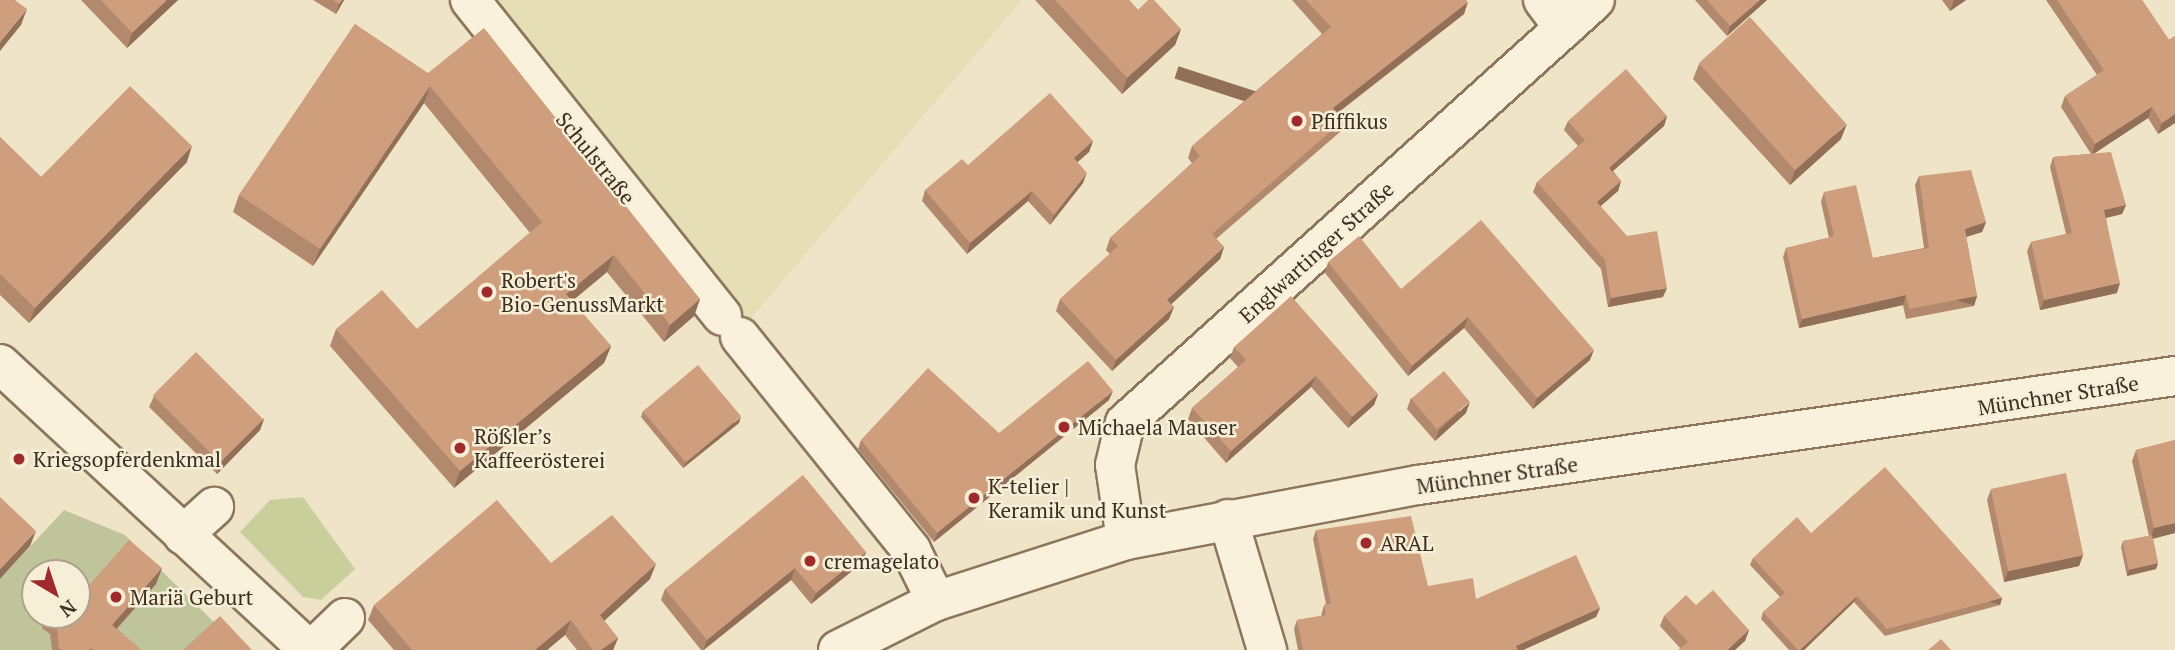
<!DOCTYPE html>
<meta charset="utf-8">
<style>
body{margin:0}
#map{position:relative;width:2175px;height:650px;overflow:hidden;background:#f0e4c8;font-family:"PT Serif",serif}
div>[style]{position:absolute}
.farmland>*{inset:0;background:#e6deb5}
.green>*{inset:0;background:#c9cf9b}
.cemetery>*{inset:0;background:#bfc49a}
.roads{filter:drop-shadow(2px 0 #8d765c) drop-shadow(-2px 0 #8d765c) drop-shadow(0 2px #8d765c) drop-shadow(0 -2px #8d765c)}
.minor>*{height:38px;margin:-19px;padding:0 19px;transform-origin:19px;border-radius:19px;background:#faf1dc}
.wall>*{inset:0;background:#b2896c}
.shaded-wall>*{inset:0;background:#916f58;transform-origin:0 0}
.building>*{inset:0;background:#cf9f7d;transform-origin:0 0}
.dots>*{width:19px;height:19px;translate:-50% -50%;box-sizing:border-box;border:4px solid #f7eed8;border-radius:50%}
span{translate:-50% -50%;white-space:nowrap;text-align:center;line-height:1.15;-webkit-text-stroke:5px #f7eed8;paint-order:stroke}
.poi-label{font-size:21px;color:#3d2e20}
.left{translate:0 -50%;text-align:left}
.street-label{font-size:21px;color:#3d2e20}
.north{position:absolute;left:21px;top:559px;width:70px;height:70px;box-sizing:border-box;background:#f7eed8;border:2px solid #ada18e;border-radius:50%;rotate:141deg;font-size:19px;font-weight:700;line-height:28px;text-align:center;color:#3d2e20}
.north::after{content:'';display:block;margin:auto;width:24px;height:32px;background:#9e2a2b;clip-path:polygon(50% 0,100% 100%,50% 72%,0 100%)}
</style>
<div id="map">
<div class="farmland">
<i style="clip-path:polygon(486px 0,1022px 0,746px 324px)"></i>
</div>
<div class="green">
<i style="clip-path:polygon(303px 497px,355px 569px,321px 600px,303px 597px,240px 532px,270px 500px)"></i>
</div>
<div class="cemetery">
<i style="clip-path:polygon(evenodd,64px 510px,125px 535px,216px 624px,190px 650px,0 650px,0 579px,64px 510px,35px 573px,77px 573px,77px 615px,35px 615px,35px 573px)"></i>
</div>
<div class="roads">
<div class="minor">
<i style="left:470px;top:0;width:404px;rotate:51.4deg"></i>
<i style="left:1543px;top:0;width:35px;rotate:53deg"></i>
<i style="left:740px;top:337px;width:273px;rotate:51.2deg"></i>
<i style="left:911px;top:550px;width:57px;rotate:63.9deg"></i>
<i style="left:0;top:364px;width:421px;rotate:42.8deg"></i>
<i style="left:1228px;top:519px;width:137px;rotate:73.4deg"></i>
<i style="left:183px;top:535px;width:42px;rotate:-42.1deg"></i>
<i style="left:1126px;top:540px;width:76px;rotate:-98.3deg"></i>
<i style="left:1115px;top:465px;width:43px;rotate:-76.6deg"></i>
<i style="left:1125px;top:423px;width:632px;rotate:-41.99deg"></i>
<i style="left:312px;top:650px;width:46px;rotate:-44.1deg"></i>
<i style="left:838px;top:650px;width:110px;rotate:-26.6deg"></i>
<i style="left:936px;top:601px;width:200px;rotate:-17.8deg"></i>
<i style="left:1126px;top:540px;width:297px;rotate:-10.7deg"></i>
<i style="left:1418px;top:485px;width:765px;rotate:-8.19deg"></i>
</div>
</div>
<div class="wall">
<i style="clip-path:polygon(81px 0,178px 0,127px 48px)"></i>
<i style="clip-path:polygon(313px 0,344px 0,336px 14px)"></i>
<i style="clip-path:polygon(1035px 0,1129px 0,1138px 10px,1181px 29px,1175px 45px,1122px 94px)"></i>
<i style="clip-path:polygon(1292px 0,1466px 0,1464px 14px,1338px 113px,1340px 132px,1216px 239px,1224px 247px,1220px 259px,1171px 304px,1174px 307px,1169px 319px,1112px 371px,1056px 311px,1060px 299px,1110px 254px,1106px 250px,1110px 238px,1192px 163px,1188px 158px,1192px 146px,1322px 34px)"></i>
<i style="clip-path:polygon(1695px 0,1767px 0,1727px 36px)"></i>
<i style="clip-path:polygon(1942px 0,1966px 0,1950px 11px)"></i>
<i style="clip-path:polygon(2046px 0,2142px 0,2169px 40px,2175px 36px,2175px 123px,2158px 134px,2148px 118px,2093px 154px,2126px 205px,2122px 214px,2106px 218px,2117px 293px,2040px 310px,2027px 251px,2031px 242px,2066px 234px,2050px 167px,2053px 157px,2091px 154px,2061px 107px,2065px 96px,2097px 75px)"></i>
<i style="clip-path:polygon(355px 24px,700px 299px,694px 316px,664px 342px,607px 272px,572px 301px,611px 346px,604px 363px,454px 488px,330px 346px,336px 329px,417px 329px,530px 233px,424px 103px,313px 266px,233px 212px,239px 195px)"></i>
<i style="clip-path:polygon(1699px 64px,1841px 139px,1790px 185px,1693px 79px)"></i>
<i style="clip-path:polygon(1667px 116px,1664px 126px,1613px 171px,1621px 181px,1618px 191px,1600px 206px,1663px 297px,1608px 307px,1601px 269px,1533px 192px,1537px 182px,1578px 146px,1564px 130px,1568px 121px)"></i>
<i style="clip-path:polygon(0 137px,41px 177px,187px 162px,29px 323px,0 295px)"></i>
<i style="clip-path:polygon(1093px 141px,1089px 152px,1077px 162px,1083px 183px,1050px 225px,1028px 201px,967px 254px,922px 201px,925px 190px,968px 165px)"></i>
<i style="clip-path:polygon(1919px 176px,1986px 222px,1982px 232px,1966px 237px,1977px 296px,1974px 306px,1906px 319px,1903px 305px,1799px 328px,1783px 257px,1786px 248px,1829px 238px,1821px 202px,1824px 192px,1873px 258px,1924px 248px,1915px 185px)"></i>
<i style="clip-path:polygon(1328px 262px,1401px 289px,1590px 360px,1533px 409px,1464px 328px,1408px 376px,1325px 273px)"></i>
<i style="clip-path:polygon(1234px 347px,1378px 394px,1374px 405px,1348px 428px,1311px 387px,1226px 463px,1188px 419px,1192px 408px,1238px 367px,1230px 358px)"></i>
<i style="clip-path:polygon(154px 396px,264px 419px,260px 430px,217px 474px,149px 407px)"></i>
<i style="clip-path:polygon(1411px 398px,1466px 413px,1435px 441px,1407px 409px)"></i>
<i style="clip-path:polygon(1109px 400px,934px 542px,858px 449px,861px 440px,999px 433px)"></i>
<i style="clip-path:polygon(643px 411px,739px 423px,683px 468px,641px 417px)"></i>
<i style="clip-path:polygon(2175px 440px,2175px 533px,2153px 539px,2158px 563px,2156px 569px,2127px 576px,2121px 547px,2123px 541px,2149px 536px,2132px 461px,2136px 450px)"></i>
<i style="clip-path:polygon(1991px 489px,2083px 555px,2079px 566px,2004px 582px,1987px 500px)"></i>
<i style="clip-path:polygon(1316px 530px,1428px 586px,1476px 599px,1600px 608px,1596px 617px,1523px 650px,1298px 650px,1294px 629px,1297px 620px,1321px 616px,1324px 605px,1326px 604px,1313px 539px)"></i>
<i style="clip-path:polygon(1811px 533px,2002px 598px,2000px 605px,1885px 636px,1854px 602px,1804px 650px,1789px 650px,1761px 619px,1763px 612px,1780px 597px,1750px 565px,1753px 558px)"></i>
<i style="clip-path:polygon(866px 552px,862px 563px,811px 604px,791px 580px,704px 650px,701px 650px,661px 600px,665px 589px)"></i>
<i style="clip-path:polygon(551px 563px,650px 579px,604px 621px,618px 638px,613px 650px,577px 650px,565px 635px,547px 650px,394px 650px,368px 620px,374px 605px)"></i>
<i style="clip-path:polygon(162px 568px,156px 584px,117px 629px,141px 650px,52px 650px,50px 634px,42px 628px,46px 615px,77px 615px,78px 600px)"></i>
<i style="clip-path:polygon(1696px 605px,1749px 630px,1745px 641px,1680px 648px,1660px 626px,1664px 616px)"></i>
</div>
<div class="shaded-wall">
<i style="clip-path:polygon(167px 0,178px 0,127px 48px,132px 33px)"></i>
<i style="clip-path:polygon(342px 0,344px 0,336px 14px,339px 4px)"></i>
<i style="clip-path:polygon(1760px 0,1767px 0,1727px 36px,1730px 26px)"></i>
<i style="clip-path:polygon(1954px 0,1966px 0,1950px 11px)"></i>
<i style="clip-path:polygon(1468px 2px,1464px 14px,1329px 119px,1333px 108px)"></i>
<i style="clip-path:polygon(27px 9px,21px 25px,0 51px,0 42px)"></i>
<i style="clip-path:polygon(1181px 29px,1175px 45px,1122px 94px,1127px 78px)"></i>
<i style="clip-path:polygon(430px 86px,424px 103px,313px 266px,320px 249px)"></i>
<i style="clip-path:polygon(2152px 107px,2148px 118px,2092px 155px,2095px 144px)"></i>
<i style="clip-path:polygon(2175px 114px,2175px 123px,2158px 134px,2162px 123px)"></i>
<i style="clip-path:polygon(1667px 116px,1664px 126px,1606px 177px,1609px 168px)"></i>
<i style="left:1344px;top:120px;width:13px;height:174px;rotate:108deg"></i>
<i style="clip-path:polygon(1847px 124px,1841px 139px,1790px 185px,1795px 170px)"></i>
<i style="clip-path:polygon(1093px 141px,1089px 152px,1070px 169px,1074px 158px)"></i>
<i style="clip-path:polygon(192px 146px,187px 162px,29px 323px,35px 308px)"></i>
<i style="clip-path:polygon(1087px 173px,1083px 183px,1050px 225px,1054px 215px)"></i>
<i style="clip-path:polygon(1621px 181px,1618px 191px,1594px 212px,1597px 202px)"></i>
<i style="clip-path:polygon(1032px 191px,1028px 201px,967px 254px,970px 243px)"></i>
<i style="clip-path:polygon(2126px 205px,2122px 214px,2101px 219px,2104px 210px)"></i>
<i style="clip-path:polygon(1986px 222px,1982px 232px,1962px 238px,1965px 229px)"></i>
<i style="clip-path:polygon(1224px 247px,1220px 259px,1163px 312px,1167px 300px)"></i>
<i style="clip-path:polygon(614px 255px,607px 272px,560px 311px,566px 294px)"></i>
<i style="clip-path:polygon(2120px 283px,2117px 293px,2040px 310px,2044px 300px)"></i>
<i style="clip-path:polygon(1667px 288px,1663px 297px,1608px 307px,1611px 298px)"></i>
<i style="clip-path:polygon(1906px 295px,1903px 305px,1799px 328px,1802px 319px)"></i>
<i style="left:1977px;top:296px;width:10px;height:69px;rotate:107deg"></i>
<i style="clip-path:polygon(700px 299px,694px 316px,664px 342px,670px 325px)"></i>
<i style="clip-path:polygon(1174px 307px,1169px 319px,1112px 371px,1116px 360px)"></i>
<i style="clip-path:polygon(1468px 317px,1464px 328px,1408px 376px,1412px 366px)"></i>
<i style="clip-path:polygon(611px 346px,604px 363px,454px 488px,460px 471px)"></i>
<i style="clip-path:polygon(1594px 350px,1590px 360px,1533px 409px,1537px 398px)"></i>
<i style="clip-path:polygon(1316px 376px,1311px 387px,1226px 463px,1231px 451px)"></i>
<i style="clip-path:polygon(1113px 391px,1109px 400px,934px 542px,937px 533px)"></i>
<i style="clip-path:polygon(1378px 394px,1374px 405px,1348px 428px,1352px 417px)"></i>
<i style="clip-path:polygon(1470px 402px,1466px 413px,1435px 441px,1439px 430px)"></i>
<i style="clip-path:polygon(741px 417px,739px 423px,683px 468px,686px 462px)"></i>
<i style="clip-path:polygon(264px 419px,260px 430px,217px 474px,221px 462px)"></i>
<i style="clip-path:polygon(2175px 523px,2175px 533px,2150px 539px,2154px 528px)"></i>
<i style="clip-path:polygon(36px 531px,30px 546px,0 579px,0 569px)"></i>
<i style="clip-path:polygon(866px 552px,862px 563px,811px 604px,816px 593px)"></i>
<i style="clip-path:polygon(2083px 555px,2079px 566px,2004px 582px,2008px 571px)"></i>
<i style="clip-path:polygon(2158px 563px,2156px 569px,2127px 576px,2129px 570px)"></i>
<i style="clip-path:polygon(656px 564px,650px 579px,594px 630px,600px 615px)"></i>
<i style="clip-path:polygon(162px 568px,156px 584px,106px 640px,112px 625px)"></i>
<i style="clip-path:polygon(795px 568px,791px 580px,703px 650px,707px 640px)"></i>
<i style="clip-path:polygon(1857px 596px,1854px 602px,1804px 650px,1800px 650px)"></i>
<i style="left:2002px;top:598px;width:7px;height:119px;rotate:106deg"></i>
<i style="clip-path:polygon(1600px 608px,1596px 617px,1523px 650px,1514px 650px,1516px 646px)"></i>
<i style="clip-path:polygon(571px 620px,565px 635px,547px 650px,535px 650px)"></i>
<i style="clip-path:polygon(1749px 630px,1745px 641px,1735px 650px,1727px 650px)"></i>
<i style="clip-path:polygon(618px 638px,613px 650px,601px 650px)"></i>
</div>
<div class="building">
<i style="clip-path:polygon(0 0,15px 0,27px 9px,0 42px)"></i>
<i style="clip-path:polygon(101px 0,167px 0,132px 33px)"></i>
<i style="clip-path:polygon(333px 0,342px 0,339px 4px)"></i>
<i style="clip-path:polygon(1055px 0,1129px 0,1138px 10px,1148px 0,1154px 0,1181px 29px,1127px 78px)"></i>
<i style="clip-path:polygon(1306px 0,1466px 0,1468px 2px,1333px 108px,1344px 120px,1212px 234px,1224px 247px,1167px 300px,1174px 307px,1116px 360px,1060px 299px,1118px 246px,1110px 238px,1200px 156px,1192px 146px,1331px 27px)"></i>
<i style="clip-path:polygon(1707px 0,1760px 0,1730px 26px)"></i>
<i style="clip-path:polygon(2057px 0,2142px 0,2169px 40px,2175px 36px,2175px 114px,2162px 123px,2152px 107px,2095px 144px,2065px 96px,2104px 70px)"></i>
<i style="left:1750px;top:17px;width:144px;height:69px;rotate:48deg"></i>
<i style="clip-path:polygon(355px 24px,428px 73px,484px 28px,700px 299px,670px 325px,614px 255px,566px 294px,611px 346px,460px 471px,336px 329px,382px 290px,417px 329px,542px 222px,430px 86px,320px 249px,239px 195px)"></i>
<i style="clip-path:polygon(1626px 69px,1667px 116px,1609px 168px,1621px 181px,1597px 202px,1627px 236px,1657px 231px,1667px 288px,1611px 298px,1605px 260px,1537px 182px,1585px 140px,1568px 121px)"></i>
<i style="clip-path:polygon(130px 86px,192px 146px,35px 308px,0 274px,0 137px,41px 177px)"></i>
<i style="clip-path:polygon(1050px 93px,1093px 141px,1074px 158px,1087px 173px,1054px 215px,1032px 191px,970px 243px,925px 190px,962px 159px,968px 165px)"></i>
<i style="clip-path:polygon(2111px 152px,2126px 205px,2104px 210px,2120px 283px,2044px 300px,2031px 242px,2072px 233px,2053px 157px)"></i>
<i style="clip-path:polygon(1971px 170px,1986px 222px,1965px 229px,1977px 296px,1909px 309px,1906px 295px,1802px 319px,1786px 248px,1834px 236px,1824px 192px,1856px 185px,1873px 258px,1929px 248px,1919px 176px)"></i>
<i style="clip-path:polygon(1481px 220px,1594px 350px,1537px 398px,1468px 317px,1412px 366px,1328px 262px,1359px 236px,1401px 289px)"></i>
<i style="clip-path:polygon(1291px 296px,1378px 394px,1352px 417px,1316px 376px,1231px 451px,1192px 408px,1246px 360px,1234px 347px)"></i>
<i style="left:196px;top:352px;width:95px;height:61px;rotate:45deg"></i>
<i style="clip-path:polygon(1088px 361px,1113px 391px,937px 533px,861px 440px,928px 368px,999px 433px)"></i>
<i style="left:698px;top:365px;width:67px;height:72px;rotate:50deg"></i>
<i style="left:1444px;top:371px;width:40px;height:43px;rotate:50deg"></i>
<i style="clip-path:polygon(2175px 440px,2175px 523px,2154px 528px,2136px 450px)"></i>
<i style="clip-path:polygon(1885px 467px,2002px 598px,1887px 629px,1857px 596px,1800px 650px,1798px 650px,1763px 612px,1785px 593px,1753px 558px,1797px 517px,1811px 533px)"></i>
<i style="left:2066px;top:473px;width:84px;height:77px;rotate:78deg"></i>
<i style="clip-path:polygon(803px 475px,866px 552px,816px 593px,795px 568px,707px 640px,665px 589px)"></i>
<i style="clip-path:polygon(0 497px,36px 531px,0 569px)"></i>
<i style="clip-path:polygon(497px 500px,551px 563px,612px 515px,656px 564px,600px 615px,618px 638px,601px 650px,593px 650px,571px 620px,535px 650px,412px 650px,374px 605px)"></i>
<i style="clip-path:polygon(1411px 516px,1428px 586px,1473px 578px,1476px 599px,1576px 555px,1600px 608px,1516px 646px,1518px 650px,1303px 650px,1297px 620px,1326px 615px,1324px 605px,1331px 604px,1316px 530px)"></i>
<i style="left:2152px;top:535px;width:29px;height:30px;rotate:78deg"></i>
<i style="clip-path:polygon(129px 540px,162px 568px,112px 625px,141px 650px,94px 650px,91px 648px,89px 650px,61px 650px,59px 648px,56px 619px,51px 615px,77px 615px,77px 599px)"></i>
<i style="clip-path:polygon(1713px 590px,1749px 630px,1727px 650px,1678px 650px,1688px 642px,1664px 616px,1686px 595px,1696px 605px)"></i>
<i style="clip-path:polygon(220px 616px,252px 650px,183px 650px)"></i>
<i style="clip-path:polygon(1941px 639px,1951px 650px,1928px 650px)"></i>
</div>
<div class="dots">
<i style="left:1297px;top:121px;background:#9e2a2b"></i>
<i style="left:487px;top:292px;background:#9e2a2b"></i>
<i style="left:1064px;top:427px;background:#9e2a2b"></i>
<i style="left:460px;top:448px;background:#9e2a2b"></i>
<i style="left:19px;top:459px;background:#9e2a2b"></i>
<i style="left:974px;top:498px;background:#9e2a2b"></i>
<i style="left:1366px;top:543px;background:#9e2a2b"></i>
<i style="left:810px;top:561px;background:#9e2a2b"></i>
<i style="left:116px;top:597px;background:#9e2a2b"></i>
</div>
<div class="poi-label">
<span class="left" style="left:1311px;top:121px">Pfiffikus</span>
<span class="left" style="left:501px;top:292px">Robert's<br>Bio-GenussMarkt</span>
<span class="left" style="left:1078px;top:427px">Michaela Mauser</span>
<span class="left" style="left:474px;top:448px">Rößler’s<br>Kaffeerösterei</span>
<span class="left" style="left:33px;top:459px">Kriegsopferdenkmal</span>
<span class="left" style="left:988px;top:498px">K-telier |<br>Keramik und Kunst</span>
<span class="left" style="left:1380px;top:543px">ARAL</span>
<span class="left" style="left:824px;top:561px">cremagelato</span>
<span class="left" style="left:130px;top:597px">Mariä Geburt</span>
</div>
<div class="street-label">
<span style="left:596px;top:158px;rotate:51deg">Schulstraße</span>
<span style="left:1316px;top:252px;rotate:-42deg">Englwartinger Straße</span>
<span style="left:2058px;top:395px;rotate:-9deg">Münchner Straße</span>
<span style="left:1497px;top:475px;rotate:-8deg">Münchner Straße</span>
</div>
<div class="north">N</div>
</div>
